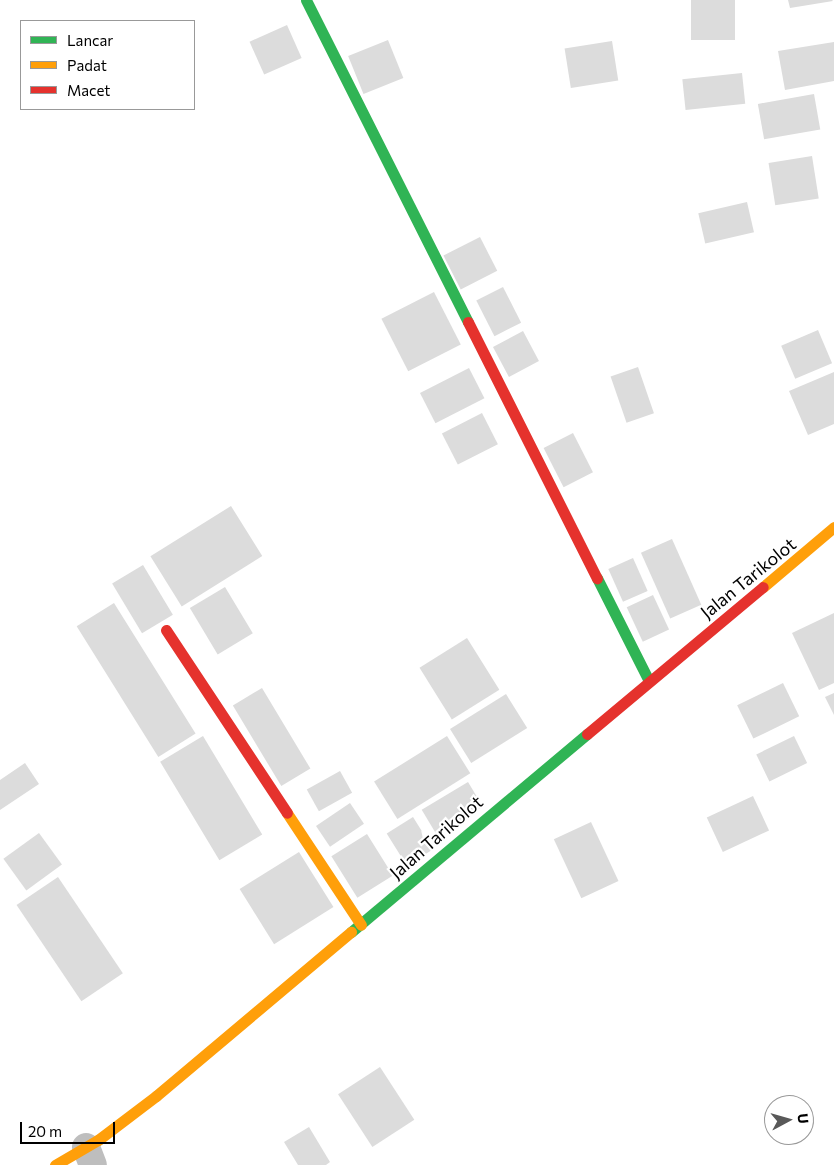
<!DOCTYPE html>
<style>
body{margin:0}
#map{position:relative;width:834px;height:1165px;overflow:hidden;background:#fff;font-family:Commissioner,sans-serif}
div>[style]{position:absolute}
.building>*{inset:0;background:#dcdcdc;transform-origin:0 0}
.street>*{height:28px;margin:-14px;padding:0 14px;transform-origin:14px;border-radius:14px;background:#bebebe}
.fast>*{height:11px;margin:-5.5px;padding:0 5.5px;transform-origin:5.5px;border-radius:5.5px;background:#30b455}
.slow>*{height:11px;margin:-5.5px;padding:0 5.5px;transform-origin:5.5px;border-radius:5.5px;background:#ff9f0a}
.jam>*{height:11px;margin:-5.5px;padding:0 5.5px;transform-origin:5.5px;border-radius:5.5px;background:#e5322d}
span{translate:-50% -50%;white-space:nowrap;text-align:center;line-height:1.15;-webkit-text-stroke:4.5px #fff;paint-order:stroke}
.street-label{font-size:18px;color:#000}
.legend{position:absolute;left:20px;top:20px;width:175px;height:90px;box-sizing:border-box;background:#fff;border:1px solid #999;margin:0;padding:6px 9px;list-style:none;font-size:15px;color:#000}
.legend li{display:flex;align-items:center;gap:10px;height:25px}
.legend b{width:25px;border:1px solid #999}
.north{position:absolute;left:764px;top:1095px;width:50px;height:50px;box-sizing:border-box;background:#fff;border:1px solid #999;border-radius:50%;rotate:84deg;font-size:14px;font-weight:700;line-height:20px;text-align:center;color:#000}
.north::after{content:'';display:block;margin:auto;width:18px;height:22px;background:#595959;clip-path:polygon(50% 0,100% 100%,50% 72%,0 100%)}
.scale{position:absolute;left:20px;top:1122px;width:95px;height:22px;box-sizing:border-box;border:2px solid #000;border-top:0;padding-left:6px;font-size:15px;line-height:18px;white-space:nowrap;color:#000;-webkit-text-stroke:4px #fff;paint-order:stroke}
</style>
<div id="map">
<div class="building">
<i style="left:691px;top:0;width:44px;height:40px"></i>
<i style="clip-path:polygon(788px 0,832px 0,833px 1px,790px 8px)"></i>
<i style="left:287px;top:25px;width:36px;height:41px;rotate:66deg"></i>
<i style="left:388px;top:40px;width:41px;height:43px;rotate:68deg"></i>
<i style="left:612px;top:41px;width:40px;height:48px;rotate:81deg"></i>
<i style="clip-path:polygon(834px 42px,834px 81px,785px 90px,778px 51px)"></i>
<i style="left:742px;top:73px;width:31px;height:60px;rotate:84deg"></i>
<i style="left:814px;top:94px;width:36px;height:57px;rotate:80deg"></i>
<i style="left:812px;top:156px;width:43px;height:44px;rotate:81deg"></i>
<i style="left:747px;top:202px;width:31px;height:50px;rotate:77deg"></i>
<i style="left:480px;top:237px;width:38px;height:41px;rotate:63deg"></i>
<i style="left:503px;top:287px;width:40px;height:30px;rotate:63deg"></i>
<i style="left:434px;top:292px;width:59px;height:59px;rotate:63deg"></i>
<i style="left:818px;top:330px;width:36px;height:40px;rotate:67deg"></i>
<i style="left:523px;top:331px;width:34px;height:34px;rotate:62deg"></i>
<i style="left:638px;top:367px;width:49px;height:29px;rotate:71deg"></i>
<i style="left:469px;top:368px;width:34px;height:55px;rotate:63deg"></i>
<i style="clip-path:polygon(834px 372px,834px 424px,808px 435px,789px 391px)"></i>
<i style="left:482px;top:413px;width:35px;height:45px;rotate:63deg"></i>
<i style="left:573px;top:433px;width:44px;height:33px;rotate:63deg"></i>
<i style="left:231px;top:506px;width:59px;height:95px;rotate:58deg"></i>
<i style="left:672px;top:539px;width:72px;height:34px;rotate:66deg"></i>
<i style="left:633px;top:558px;width:36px;height:27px;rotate:66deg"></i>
<i style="left:143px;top:565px;width:58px;height:36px;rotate:59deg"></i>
<i style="left:225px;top:587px;width:54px;height:41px;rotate:59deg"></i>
<i style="left:653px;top:595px;width:38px;height:29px;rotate:65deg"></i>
<i style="left:114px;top:603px;width:154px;height:44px;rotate:58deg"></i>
<i style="clip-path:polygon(834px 613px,834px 683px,819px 690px,792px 633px)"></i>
<i style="left:467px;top:638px;width:61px;height:56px;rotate:58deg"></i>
<i style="left:783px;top:683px;width:37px;height:51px;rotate:64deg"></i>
<i style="left:262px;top:688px;width:94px;height:34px;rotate:59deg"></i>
<i style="clip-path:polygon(834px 693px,834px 715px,825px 697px)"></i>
<i style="left:506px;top:694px;width:40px;height:66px;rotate:58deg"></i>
<i style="left:203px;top:736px;width:115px;height:50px;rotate:59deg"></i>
<i style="left:447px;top:736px;width:44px;height:86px;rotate:58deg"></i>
<i style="left:794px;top:736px;width:30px;height:42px;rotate:64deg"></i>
<i style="clip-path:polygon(25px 763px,39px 784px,0 810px,0 780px)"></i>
<i style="left:340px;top:771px;width:25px;height:38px;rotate:61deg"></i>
<i style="left:468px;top:782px;width:29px;height:54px;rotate:59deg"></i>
<i style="left:753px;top:796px;width:38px;height:51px;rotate:65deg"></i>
<i style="left:350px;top:803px;width:25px;height:41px;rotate:56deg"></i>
<i style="left:413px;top:817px;width:38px;height:31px;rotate:58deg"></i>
<i style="left:591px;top:822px;width:65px;height:41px;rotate:65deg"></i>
<i style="left:39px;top:833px;width:39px;height:44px;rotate:54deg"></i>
<i style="left:367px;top:834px;width:49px;height:42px;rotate:58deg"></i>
<i style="left:299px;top:852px;width:65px;height:70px;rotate:58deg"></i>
<i style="left:58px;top:877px;width:116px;height:50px;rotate:56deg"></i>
<i style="left:380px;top:1067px;width:63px;height:50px;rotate:57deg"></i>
<i style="clip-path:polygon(309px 1127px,330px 1162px,326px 1165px,298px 1165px,284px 1142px)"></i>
</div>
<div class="street">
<i style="left:86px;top:1147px;width:19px;rotate:69deg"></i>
</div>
<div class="fast">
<i style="left:306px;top:0;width:360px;rotate:63.3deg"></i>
<i style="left:597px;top:578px;width:115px;rotate:63.2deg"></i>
<i style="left:351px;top:932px;width:308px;rotate:-40deg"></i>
</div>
<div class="slow">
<i style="left:763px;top:587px;width:93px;rotate:-40.2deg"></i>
<i style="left:287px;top:813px;width:134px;rotate:56.5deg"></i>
<i style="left:55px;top:1165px;width:50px;rotate:-30.2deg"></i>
<i style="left:98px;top:1140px;width:73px;rotate:-37.2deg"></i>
<i style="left:156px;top:1096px;width:255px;rotate:-40.1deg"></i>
</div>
<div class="jam">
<i style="left:468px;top:322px;width:287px;rotate:63.3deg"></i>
<i style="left:166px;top:630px;width:219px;rotate:56.5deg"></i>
<i style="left:587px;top:734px;width:229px;rotate:-39.9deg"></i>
</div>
<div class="street-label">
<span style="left:748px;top:578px;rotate:-39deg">Jalan Tarikolot</span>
<span style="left:436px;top:837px;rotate:-41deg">Jalan Tarikolot</span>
</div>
<ul class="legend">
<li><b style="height:6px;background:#30b455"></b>Lancar</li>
<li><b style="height:6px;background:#ff9f0a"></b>Padat</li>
<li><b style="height:6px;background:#e5322d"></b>Macet</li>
</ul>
<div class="north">U</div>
<div class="scale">20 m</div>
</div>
